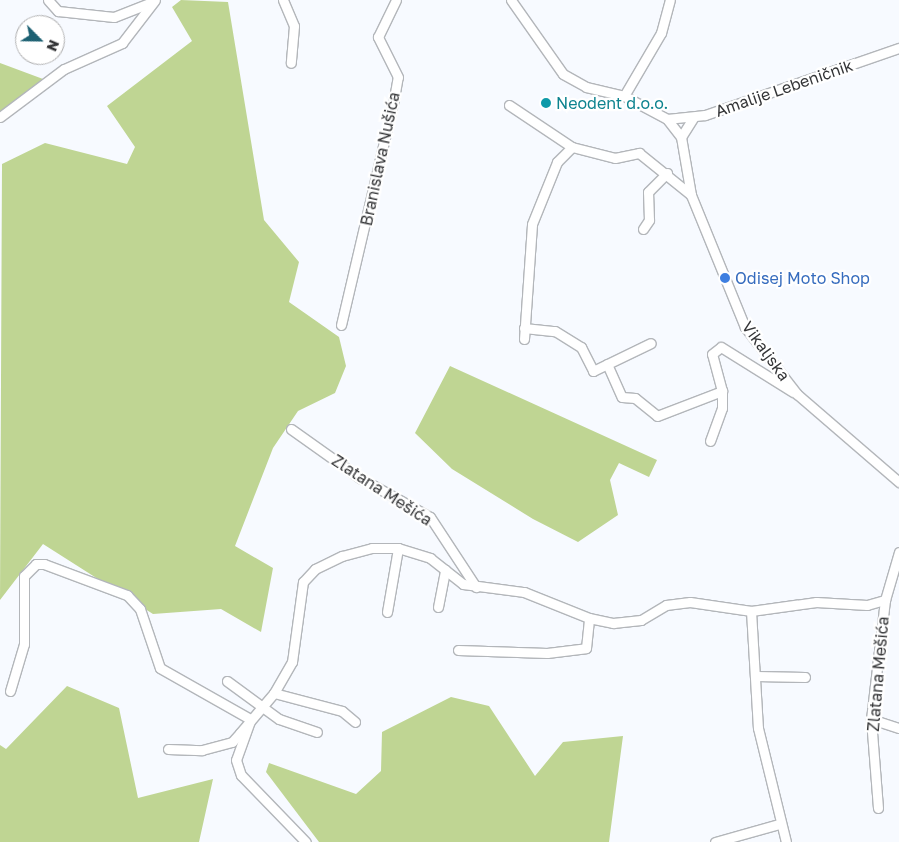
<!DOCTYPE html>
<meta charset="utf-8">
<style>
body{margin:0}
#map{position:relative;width:899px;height:842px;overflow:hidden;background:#f7faff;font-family:"Golos Text",sans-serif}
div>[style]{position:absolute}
.green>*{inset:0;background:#bfd593}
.roads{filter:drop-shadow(1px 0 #b3b6ba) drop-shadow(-1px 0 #b3b6ba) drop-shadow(0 1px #b3b6ba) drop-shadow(0 -1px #b3b6ba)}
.minor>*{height:9px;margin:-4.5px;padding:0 4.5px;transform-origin:4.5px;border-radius:4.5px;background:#fff}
.dots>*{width:14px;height:14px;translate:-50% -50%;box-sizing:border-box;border:2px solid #fff;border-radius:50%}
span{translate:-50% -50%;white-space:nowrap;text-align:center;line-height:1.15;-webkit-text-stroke:4.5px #fff;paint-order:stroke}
.street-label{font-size:16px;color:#343537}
.culture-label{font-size:16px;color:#0d838f}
.left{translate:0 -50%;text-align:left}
.shop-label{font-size:16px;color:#366cbe}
.north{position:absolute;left:15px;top:15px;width:50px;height:50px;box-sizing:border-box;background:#fff;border:1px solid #aeaeaf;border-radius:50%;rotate:113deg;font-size:14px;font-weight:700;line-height:20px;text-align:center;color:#343537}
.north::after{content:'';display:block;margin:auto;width:18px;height:22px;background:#1c6072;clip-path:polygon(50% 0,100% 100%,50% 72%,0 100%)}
</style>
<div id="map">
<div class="green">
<i style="clip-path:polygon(181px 0,228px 2px,264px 220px,299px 262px,289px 302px,339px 337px,346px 366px,335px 393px,298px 411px,273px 448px,235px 546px,273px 568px,261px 632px,221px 609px,153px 614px,43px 544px,0 600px,2px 164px,45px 143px,127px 164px,135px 147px,107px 106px,192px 41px,172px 7px)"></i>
<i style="clip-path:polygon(0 63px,43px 79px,0 112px)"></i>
<i style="clip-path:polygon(450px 366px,657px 460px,649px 477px,619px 463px,610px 480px,618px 515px,578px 542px,533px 519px,452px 469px,415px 433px)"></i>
<i style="clip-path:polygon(67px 686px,119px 708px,138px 798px,213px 779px,199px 842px,0 842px,0 745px,6px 749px)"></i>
<i style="clip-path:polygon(451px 697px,489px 706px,535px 776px,563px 742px,623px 736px,609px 842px,319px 842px,266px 772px,269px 763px,356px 794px,381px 771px,382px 732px)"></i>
</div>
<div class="roads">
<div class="minor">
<i style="left:48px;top:0;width:15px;rotate:48deg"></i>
<i style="left:58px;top:11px;width:56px;rotate:6.1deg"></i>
<i style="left:114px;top:17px;width:41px;rotate:-21.5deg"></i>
<i style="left:283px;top:0;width:28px;rotate:67deg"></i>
<i style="left:294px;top:26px;width:37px;rotate:95deg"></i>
<i style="left:511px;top:0;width:90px;rotate:54.9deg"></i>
<i style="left:563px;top:74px;width:26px;rotate:29deg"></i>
<i style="left:586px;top:87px;width:39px;rotate:13deg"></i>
<i style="left:624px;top:96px;width:49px;rotate:28.1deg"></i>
<i style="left:667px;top:119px;width:23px;rotate:52deg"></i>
<i style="left:624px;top:96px;width:73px;rotate:-59.6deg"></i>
<i style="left:661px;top:33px;width:34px;rotate:-75deg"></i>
<i style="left:509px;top:105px;width:76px;rotate:33.7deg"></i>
<i style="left:0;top:117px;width:80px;rotate:-36.9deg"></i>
<i style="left:64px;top:69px;width:64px;rotate:-24.1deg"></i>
<i style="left:122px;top:43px;width:54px;rotate:-52.5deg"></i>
<i style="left:693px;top:118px;width:22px;rotate:122deg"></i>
<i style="left:681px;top:137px;width:59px;rotate:80.2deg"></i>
<i style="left:691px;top:195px;width:143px;rotate:67.8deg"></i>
<i style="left:745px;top:327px;width:85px;rotate:52.2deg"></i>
<i style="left:797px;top:394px;width:135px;rotate:40.8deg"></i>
<i style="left:667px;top:119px;width:38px;rotate:-6deg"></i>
<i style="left:705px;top:115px;width:205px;rotate:-19.1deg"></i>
<i style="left:643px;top:229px;width:11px;rotate:-56deg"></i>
<i style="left:649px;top:220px;width:28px;rotate:-92deg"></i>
<i style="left:648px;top:192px;width:27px;rotate:-45deg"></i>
<i style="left:341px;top:325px;width:227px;rotate:-76.8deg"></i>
<i style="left:393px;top:104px;width:27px;rotate:-80deg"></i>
<i style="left:398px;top:77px;width:45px;rotate:-116.6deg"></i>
<i style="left:378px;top:37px;width:41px;rotate:-64.1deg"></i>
<i style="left:524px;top:328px;width:31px;rotate:6deg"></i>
<i style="left:555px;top:331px;width:31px;rotate:32deg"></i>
<i style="left:581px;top:347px;width:27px;rotate:63deg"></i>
<i style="left:593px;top:371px;width:64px;rotate:-25.8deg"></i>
<i style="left:524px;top:339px;width:115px;rotate:-86deg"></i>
<i style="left:532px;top:224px;width:67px;rotate:-68deg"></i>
<i style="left:557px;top:162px;width:21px;rotate:-45deg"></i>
<i style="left:572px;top:147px;width:44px;rotate:14.3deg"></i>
<i style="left:615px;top:158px;width:25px;rotate:-12deg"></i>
<i style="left:639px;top:153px;width:67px;rotate:38.9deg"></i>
<i style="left:607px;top:364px;width:36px;rotate:66deg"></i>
<i style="left:622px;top:397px;width:13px;rotate:4deg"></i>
<i style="left:635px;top:398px;width:28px;rotate:39deg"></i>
<i style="left:657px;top:416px;width:70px;rotate:-21deg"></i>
<i style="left:722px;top:391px;width:17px;rotate:90deg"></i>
<i style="left:722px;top:408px;width:35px;rotate:110deg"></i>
<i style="left:722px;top:391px;width:38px;rotate:-105deg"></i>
<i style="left:712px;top:354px;width:11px;rotate:-38deg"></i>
<i style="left:721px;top:347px;width:85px;rotate:32deg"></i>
<i style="left:291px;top:429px;width:85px;rotate:35.4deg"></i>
<i style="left:360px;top:478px;width:80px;rotate:29.1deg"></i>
<i style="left:430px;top:517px;width:84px;rotate:56.7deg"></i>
<i style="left:438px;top:607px;width:38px;rotate:-79deg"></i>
<i style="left:751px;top:611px;width:117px;rotate:86.6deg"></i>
<i style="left:758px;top:728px;width:117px;rotate:76.2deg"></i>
<i style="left:387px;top:612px;width:65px;rotate:-80.2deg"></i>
<i style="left:458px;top:650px;width:89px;rotate:1.9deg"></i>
<i style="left:547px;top:653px;width:39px;rotate:-7deg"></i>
<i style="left:586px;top:648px;width:30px;rotate:-84deg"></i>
<i style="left:756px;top:676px;width:49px;rotate:1.2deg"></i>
<i style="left:227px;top:681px;width:64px;rotate:36.2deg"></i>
<i style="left:279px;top:719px;width:40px;rotate:18.9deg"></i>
<i style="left:10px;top:691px;width:49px;rotate:-73.4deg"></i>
<i style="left:24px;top:644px;width:68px;rotate:-90deg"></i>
<i style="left:24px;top:576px;width:17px;rotate:-45deg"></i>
<i style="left:36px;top:564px;width:8px"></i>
<i style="left:44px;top:564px;width:89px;rotate:20.5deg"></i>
<i style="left:127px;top:595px;width:19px;rotate:47deg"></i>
<i style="left:140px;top:609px;width:62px;rotate:71.3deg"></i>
<i style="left:160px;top:668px;width:103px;rotate:29.5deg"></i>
<i style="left:274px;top:693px;width:70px;rotate:14.8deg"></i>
<i style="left:342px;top:711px;width:17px;rotate:40deg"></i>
<i style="left:871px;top:719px;width:29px;rotate:18deg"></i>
<i style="left:250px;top:721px;width:41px;rotate:109.7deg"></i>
<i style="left:236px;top:760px;width:16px;rotate:72deg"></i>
<i style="left:241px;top:775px;width:93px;rotate:45.9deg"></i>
<i style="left:168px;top:749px;width:34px;rotate:2deg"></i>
<i style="left:202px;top:750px;width:31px;rotate:-15deg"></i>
<i style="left:232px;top:742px;width:12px;rotate:-48deg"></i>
<i style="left:240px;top:733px;width:52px;rotate:-49.6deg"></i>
<i style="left:274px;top:693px;width:36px;rotate:-60deg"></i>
<i style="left:292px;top:662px;width:81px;rotate:-82.2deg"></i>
<i style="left:303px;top:582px;width:18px;rotate:-47deg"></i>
<i style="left:315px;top:569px;width:30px;rotate:-26deg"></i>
<i style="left:342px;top:556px;width:31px;rotate:-15deg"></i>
<i style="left:372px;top:548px;width:26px"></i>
<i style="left:398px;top:548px;width:34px;rotate:17deg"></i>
<i style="left:430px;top:558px;width:42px;rotate:38.2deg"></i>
<i style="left:463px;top:584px;width:62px;rotate:7.5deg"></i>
<i style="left:524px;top:592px;width:70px;rotate:21.8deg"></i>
<i style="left:589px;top:618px;width:25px;rotate:12deg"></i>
<i style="left:613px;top:623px;width:28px;rotate:-6deg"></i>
<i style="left:641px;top:620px;width:29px;rotate:-31deg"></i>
<i style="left:666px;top:605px;width:24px;rotate:-7deg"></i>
<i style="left:690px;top:602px;width:62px;rotate:8.4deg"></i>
<i style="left:751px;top:611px;width:66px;rotate:-7.9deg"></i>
<i style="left:816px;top:602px;width:51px;rotate:3.4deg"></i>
<i style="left:867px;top:605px;width:19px;rotate:-16deg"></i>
<i style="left:885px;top:600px;width:50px;rotate:-73.7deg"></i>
<i style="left:878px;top:808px;width:89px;rotate:-94.5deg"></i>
<i style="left:871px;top:719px;width:120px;rotate:-83.3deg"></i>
<i style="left:715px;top:842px;width:66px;rotate:-15.7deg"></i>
</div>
</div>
<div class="dots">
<i style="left:546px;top:103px;background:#0f9aa8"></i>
<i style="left:725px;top:278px;background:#3f7fe0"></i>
</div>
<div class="street-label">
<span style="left:784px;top:88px;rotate:-19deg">Amalije Lebeničnik</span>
<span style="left:380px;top:159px;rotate:-78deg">Branislava Nušića</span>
<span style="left:766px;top:351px;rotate:54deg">Vikaljska</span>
<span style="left:382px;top:490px;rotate:33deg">Zlatana Mešića</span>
<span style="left:878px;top:674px;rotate:-85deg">Zlatana Mešića</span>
</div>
<div class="culture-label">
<span class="left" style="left:556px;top:103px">Neodent d.o.o.</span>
</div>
<div class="shop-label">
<span class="left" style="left:735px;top:278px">Odisej Moto Shop</span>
</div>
<div class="north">N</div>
</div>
